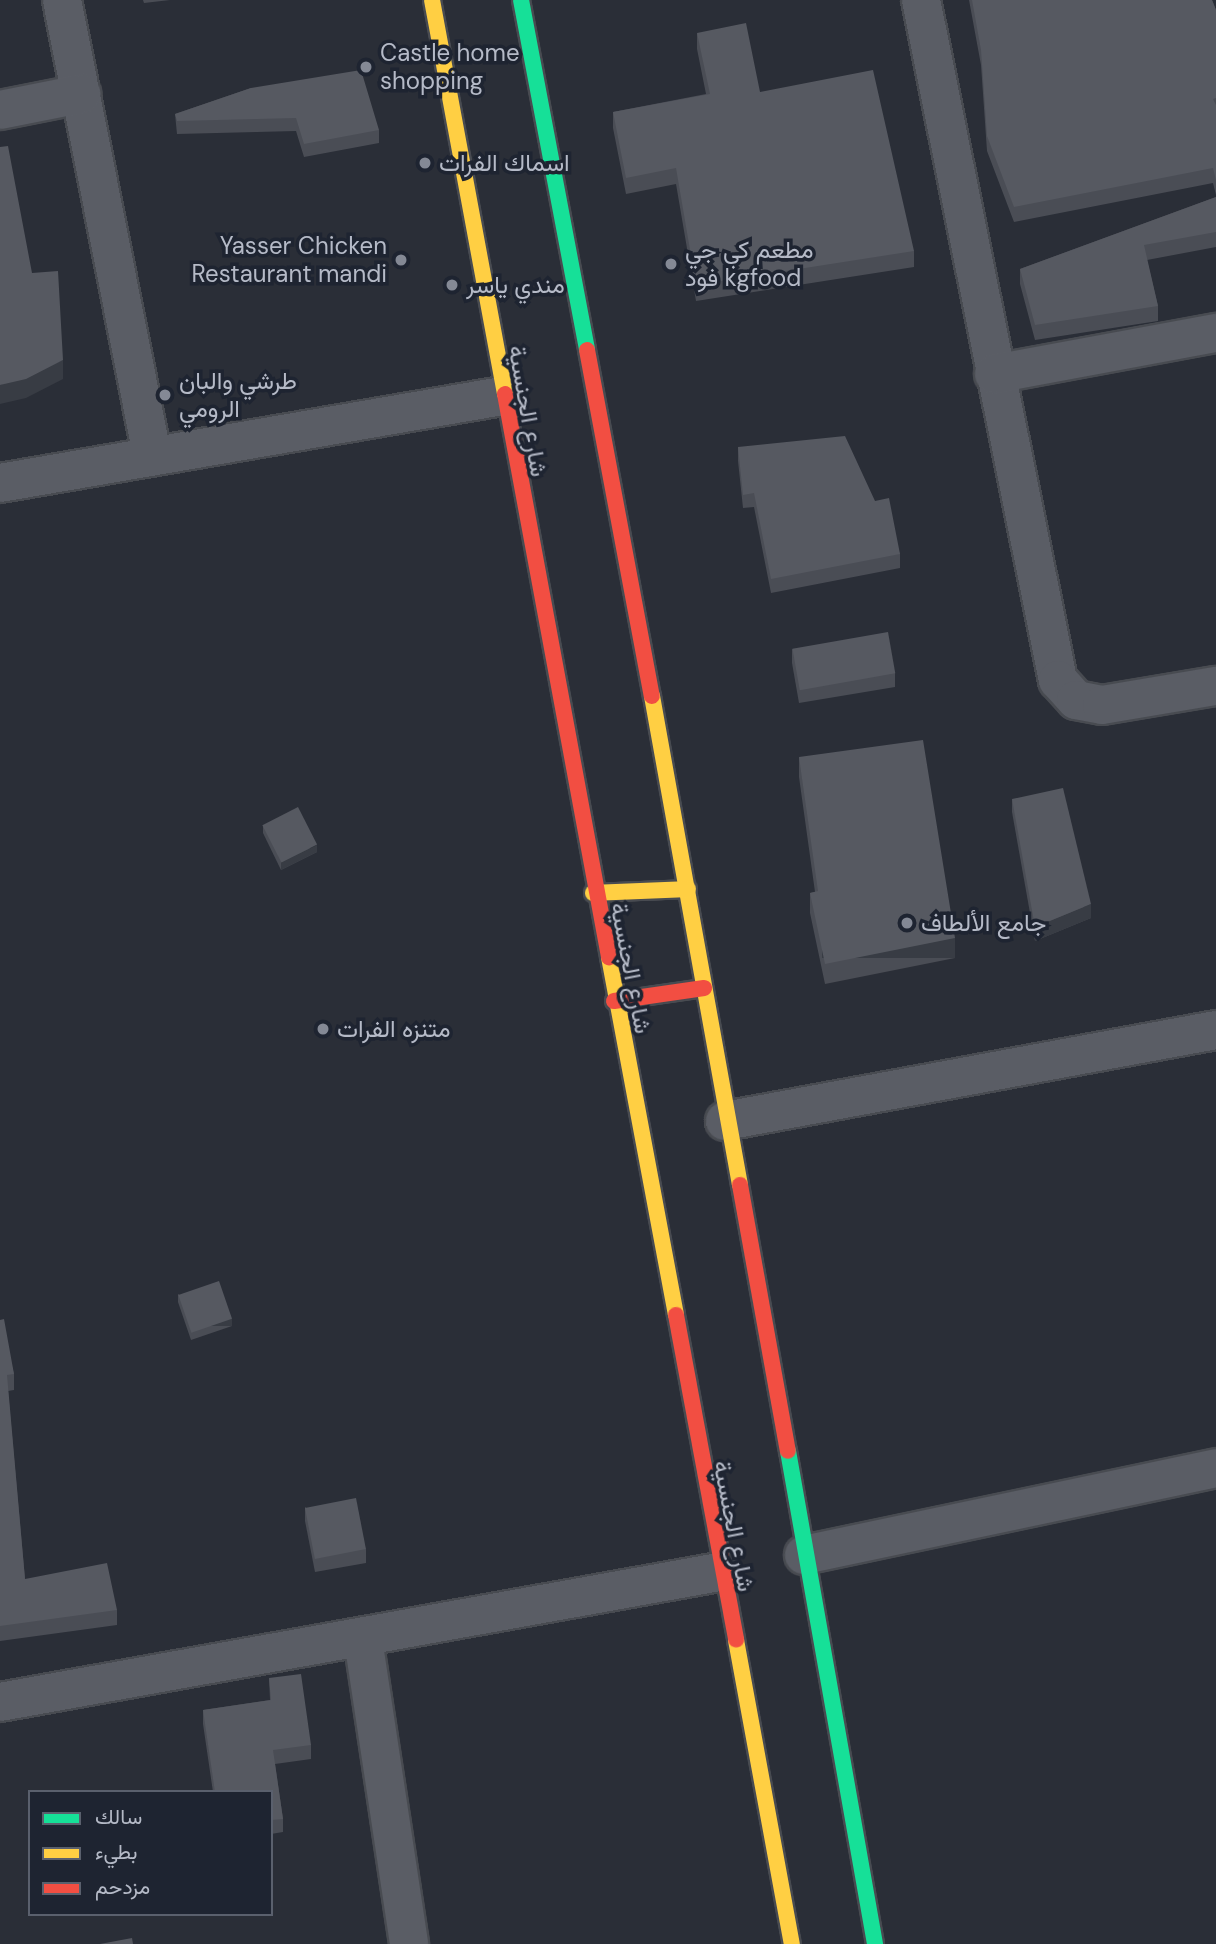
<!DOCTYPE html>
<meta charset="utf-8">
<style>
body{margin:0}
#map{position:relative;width:1216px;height:1944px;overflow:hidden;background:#2a2e37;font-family:"DM Sans",Vazirmatn,sans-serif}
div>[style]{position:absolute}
.roads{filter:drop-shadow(2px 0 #484b51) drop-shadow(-2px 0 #484b51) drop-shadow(0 2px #484b51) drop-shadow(0 -2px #484b51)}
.street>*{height:38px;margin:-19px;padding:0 19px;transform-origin:19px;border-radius:19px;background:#5a5d65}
.fast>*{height:16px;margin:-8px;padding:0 8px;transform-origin:8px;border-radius:8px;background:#16e098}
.slow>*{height:16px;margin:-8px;padding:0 8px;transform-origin:8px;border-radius:8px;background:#ffcf43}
.jam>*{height:16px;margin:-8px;padding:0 8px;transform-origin:8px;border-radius:8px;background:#f24e42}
.wall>*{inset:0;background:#4a4d55}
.shaded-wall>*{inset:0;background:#383c44;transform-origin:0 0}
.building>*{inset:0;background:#565961;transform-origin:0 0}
.dots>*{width:19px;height:19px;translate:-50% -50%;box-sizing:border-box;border:4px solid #1e2431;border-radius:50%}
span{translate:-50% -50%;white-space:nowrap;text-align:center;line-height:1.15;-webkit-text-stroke:7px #1e2431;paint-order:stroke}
.poi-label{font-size:24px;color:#b5bac7}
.left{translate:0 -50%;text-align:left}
.right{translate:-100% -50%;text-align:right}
.street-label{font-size:24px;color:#b5bac7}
.legend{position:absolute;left:28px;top:1790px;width:245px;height:126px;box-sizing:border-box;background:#1e2431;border:2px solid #5a606d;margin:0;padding:9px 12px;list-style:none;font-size:21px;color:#b5bac7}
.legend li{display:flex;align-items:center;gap:14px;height:35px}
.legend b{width:35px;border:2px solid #5a606d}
</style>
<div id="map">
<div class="roads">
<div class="street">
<i style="left:62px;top:0;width:463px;rotate:78.8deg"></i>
<i style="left:921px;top:0;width:694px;rotate:78.61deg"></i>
<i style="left:1058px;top:680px;width:27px;rotate:48deg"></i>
<i style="left:1076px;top:700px;width:26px;rotate:11deg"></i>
<i style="left:1102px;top:705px;width:116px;rotate:-9.5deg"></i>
<i style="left:0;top:110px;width:83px;rotate:-11.2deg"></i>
<i style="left:994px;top:374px;width:226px;rotate:-10.5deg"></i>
<i style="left:0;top:483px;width:509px;rotate:-9.83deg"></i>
<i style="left:725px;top:1121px;width:499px;rotate:-10.5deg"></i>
<i style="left:804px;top:1555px;width:421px;rotate:-11.9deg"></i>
<i style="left:363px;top:1639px;width:308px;rotate:81.4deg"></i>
<i style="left:0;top:1702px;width:731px;rotate:-10.25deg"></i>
</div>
<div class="fast">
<i style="left:521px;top:0;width:356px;rotate:79.3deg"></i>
<i style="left:788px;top:1451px;width:501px;rotate:79.99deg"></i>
</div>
<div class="slow">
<i style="left:432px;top:0;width:401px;rotate:79.5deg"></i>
<i style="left:652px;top:696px;width:497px;rotate:79.8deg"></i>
<i style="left:593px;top:893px;width:95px;rotate:-2.4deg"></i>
<i style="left:609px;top:957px;width:364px;rotate:79.4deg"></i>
<i style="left:736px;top:1640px;width:309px;rotate:79.6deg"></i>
</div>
<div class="jam">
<i style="left:587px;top:350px;width:352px;rotate:79.4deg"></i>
<i style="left:505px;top:394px;width:573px;rotate:79.53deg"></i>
<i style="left:614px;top:1001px;width:91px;rotate:-8.2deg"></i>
<i style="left:740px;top:1185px;width:270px;rotate:79.8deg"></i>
<i style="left:676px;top:1315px;width:330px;rotate:79.5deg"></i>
</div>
</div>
<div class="wall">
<i style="clip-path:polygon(143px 0,170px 0,144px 3px)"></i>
<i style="clip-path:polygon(969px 0,1212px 0,1216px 10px,1216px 195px,1213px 183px,1014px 222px,987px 151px,981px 65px)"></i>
<i style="clip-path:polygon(697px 33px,760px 92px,914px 251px,914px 267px,696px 301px,676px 184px,626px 194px,613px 128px,613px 112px,706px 94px,697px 49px)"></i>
<i style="clip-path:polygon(251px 88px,379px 130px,379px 143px,304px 157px,296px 131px,177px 134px,175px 114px)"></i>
<i style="clip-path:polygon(1216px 197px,1216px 247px,1147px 260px,1158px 306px,1158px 321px,1035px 340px,1020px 284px,1020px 269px)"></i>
<i style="clip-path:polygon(738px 447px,875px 501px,900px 554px,900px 568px,771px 593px,754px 507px,743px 508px,738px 461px)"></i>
<i style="clip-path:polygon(792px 649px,895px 673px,895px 687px,799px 703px,792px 663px)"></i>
<i style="clip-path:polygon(799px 757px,955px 958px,825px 984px,810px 913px,810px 893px,815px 892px,799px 777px)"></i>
<i style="clip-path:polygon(1012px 799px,1091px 918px,1035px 941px,1012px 812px)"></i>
<i style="clip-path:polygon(263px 826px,317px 852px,281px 870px,263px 833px)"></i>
<i style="clip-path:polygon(178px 1294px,232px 1326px,191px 1340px,178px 1302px)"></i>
<i style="clip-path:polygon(0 1320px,14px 1374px,14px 1390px,8px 1391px,25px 1579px,117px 1610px,117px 1625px,0 1641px)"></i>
<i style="clip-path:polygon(305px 1507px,366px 1549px,366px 1563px,315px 1572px,305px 1521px)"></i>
<i style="clip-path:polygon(269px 1678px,311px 1745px,311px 1759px,275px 1764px,283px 1819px,283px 1832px,271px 1834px,271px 1792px,213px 1792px,203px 1724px,203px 1710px,270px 1700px)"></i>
</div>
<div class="shaded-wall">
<i style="clip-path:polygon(63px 360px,63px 379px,26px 398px,0 404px,0 385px)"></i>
<i style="clip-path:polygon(317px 845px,317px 852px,281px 870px,281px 862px)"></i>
<i style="clip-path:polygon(1091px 904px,1091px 918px,1035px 941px,1035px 927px)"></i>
<i style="left:955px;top:938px;width:20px;height:133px;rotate:90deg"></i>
<i style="left:232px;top:1319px;width:7px;height:43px;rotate:90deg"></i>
</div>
<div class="building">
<i style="clip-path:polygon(972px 0,1212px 0,1216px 10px,1216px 98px,1213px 99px,1216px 105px,1216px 180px,1213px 168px,1014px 207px,987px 136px,981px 50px)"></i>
<i style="clip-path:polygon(746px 23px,760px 92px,873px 70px,914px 251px,696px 285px,676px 168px,626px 178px,613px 112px,710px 94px,697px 33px)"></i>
<i style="clip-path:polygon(361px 70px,379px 130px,304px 144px,296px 118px,177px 121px,175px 114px,251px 88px)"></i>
<i style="clip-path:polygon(8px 146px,32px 273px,58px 271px,63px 360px,26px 379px,0 385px,0 147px)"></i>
<i style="clip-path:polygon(1216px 197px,1216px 232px,1144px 245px,1158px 306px,1035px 325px,1020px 269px)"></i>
<i style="clip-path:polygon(845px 436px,875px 501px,889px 498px,900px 554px,771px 579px,754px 493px,743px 495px,738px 447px)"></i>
<i style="left:888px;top:632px;width:42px;height:97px;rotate:80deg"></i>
<i style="clip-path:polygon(923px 740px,955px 938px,825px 964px,810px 893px,818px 891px,799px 757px)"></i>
<i style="clip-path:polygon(1063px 788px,1091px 904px,1035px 927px,1012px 799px)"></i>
<i style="left:298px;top:807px;width:42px;height:40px;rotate:63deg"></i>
<i style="left:219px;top:1281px;width:40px;height:43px;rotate:71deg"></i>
<i style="clip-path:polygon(4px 1319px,14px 1374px,7px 1375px,25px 1579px,107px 1563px,117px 1610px,0 1626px,0 1320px)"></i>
<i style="left:356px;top:1498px;width:52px;height:52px;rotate:79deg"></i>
<i style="clip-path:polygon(301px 1674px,311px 1745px,273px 1750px,283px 1819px,271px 1820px,271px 1792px,228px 1792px,227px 1791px,215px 1792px,203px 1710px,271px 1700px,269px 1678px)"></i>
<i style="clip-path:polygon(132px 1938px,133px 1944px,100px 1944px)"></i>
</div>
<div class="dots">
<i style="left:366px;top:67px;background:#848995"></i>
<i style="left:425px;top:163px;background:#848995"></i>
<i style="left:401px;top:260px;background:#848995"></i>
<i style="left:671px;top:264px;background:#848995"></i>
<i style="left:452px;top:285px;background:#848995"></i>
<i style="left:165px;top:395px;background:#848995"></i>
<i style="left:907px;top:923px;background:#848995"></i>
<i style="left:323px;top:1029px;background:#848995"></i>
</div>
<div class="poi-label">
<span class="left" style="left:380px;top:67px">Castle home<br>shopping</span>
<span class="left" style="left:439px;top:163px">اسماك الفرات</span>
<span class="right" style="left:387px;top:260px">Yasser Chicken<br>Restaurant mandi</span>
<span class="left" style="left:685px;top:264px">مطعم کي جي<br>فود kgfood</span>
<span class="left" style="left:466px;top:285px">مندي ياسر</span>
<span class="left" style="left:179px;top:395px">طرشي والبان<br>الرومي</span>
<span class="left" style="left:921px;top:923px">جامع الألطاف</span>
<span class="left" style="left:337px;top:1029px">متنزه الفرات</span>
</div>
<div class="street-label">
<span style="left:528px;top:411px;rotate:80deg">شارع الجنسية</span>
<span style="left:631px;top:968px;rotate:79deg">شارع الجنسية</span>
<span style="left:734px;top:1526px;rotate:79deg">شارع الجنسية</span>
</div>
<ul class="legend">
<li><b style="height:9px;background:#16e098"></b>سالك</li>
<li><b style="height:9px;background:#ffcf43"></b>بطيء</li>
<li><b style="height:9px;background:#f24e42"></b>مزدحم</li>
</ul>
</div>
